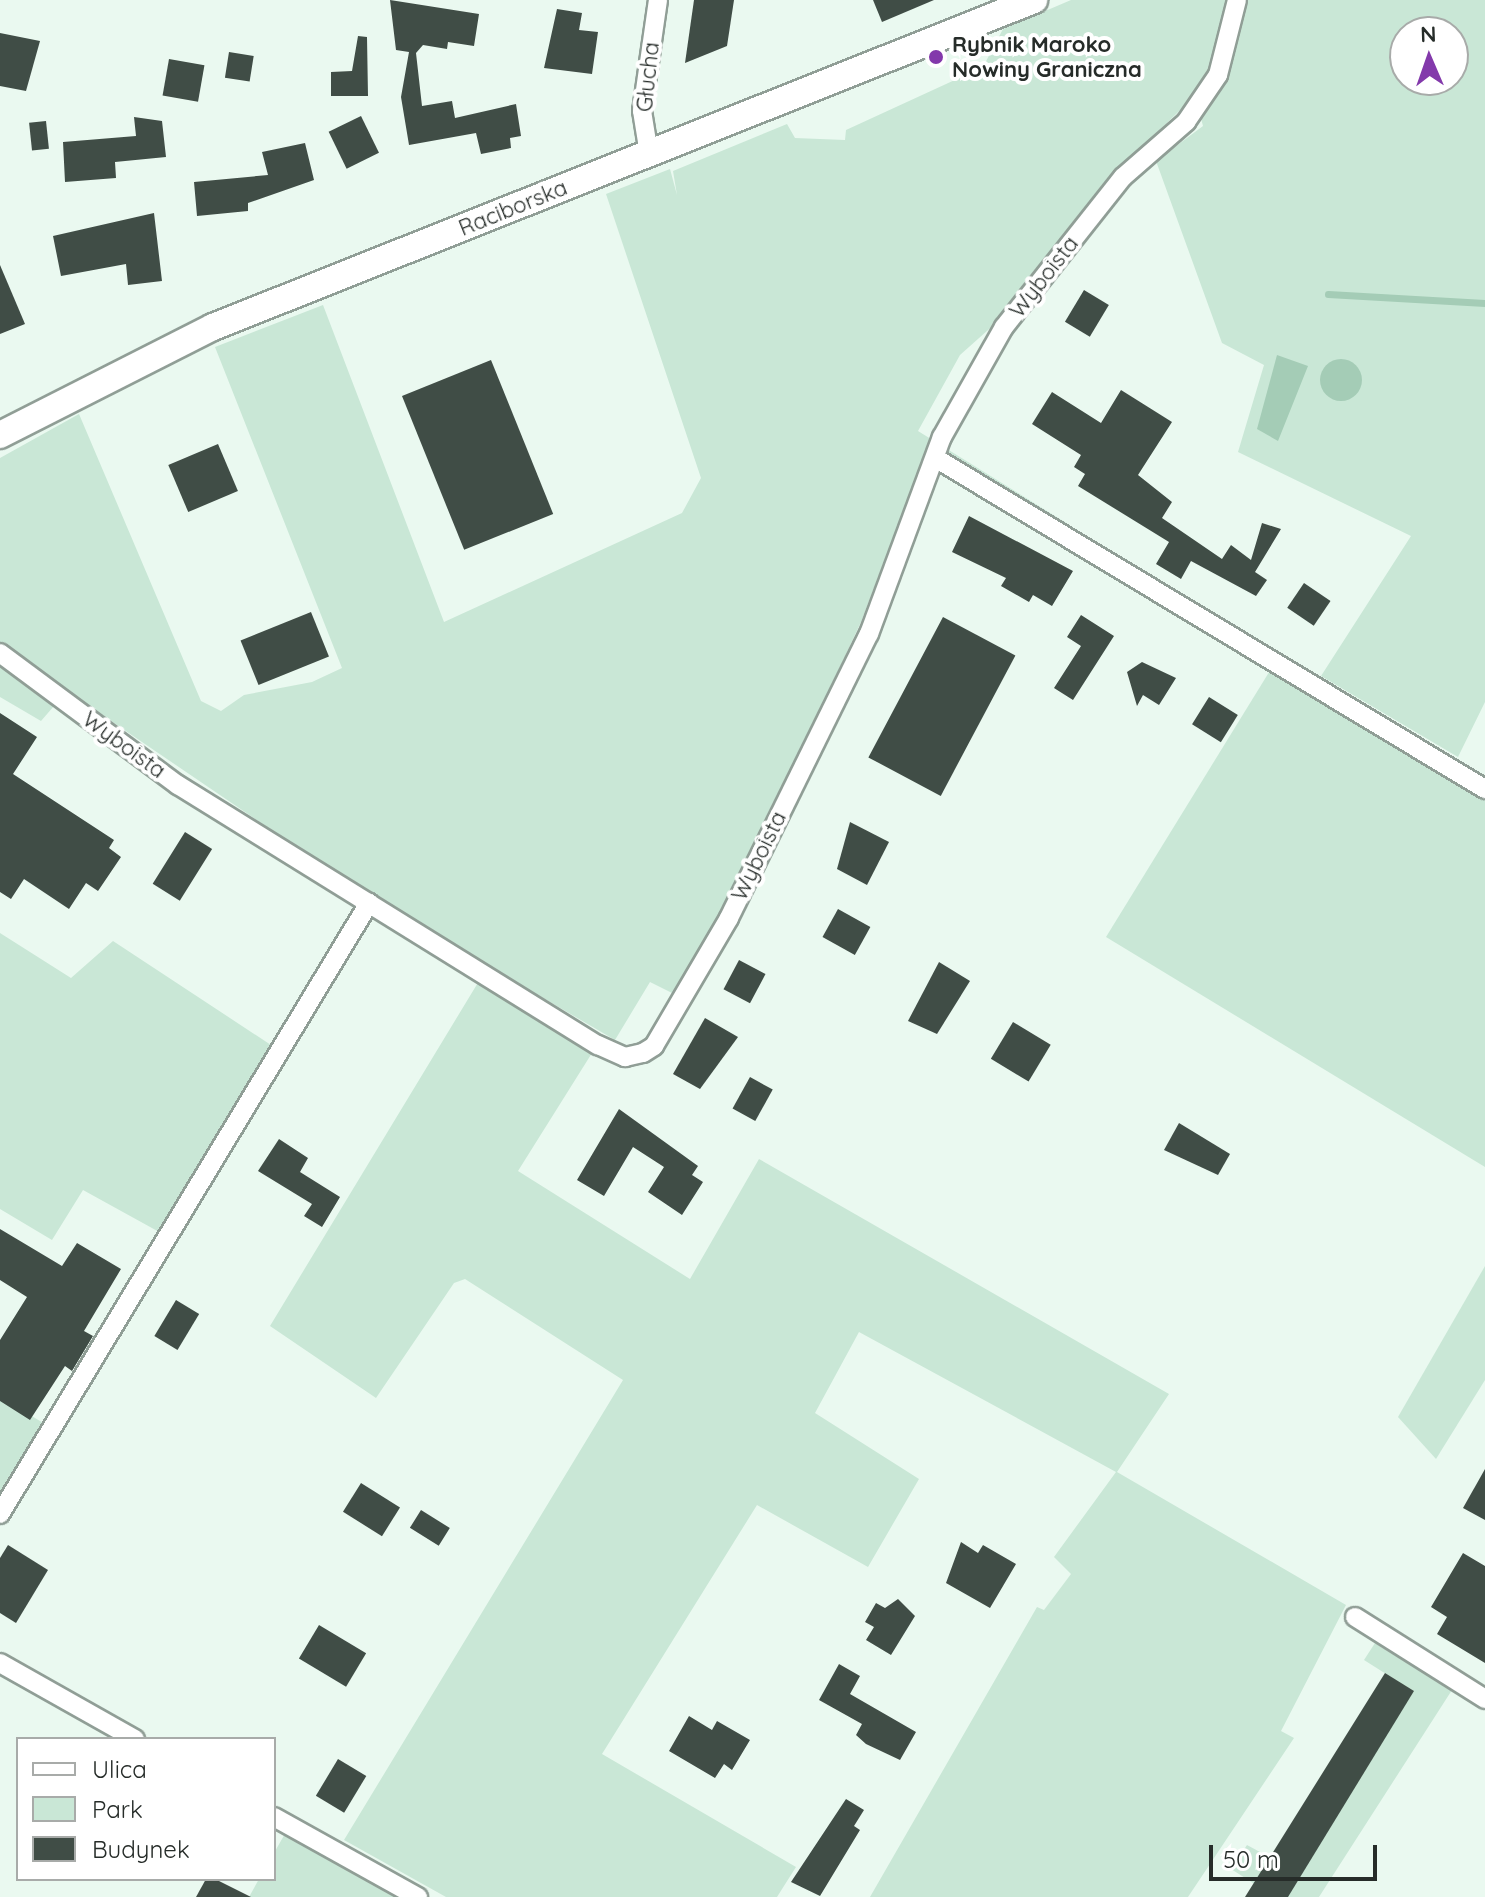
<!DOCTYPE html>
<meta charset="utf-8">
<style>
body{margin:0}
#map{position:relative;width:1485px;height:1897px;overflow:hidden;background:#eaf9f0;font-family:Quicksand,sans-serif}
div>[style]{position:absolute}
.green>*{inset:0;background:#c9e7d6}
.water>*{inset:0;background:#a4ccb6}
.round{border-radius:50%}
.stream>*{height:7px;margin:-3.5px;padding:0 3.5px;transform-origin:3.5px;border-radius:3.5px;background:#a4ccb6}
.building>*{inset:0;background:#404d46;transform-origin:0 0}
.roads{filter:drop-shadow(2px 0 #909e96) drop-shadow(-2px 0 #909e96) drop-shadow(0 2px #909e96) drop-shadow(0 -2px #909e96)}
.minor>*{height:18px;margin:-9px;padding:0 9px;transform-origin:9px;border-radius:9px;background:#fff}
.secondary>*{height:26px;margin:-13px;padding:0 13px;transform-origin:13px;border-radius:13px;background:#fff}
.dots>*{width:22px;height:22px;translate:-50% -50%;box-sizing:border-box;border:4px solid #fff;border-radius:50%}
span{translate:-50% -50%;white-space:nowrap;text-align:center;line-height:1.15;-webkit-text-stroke:8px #fff;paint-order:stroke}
.poi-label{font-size:22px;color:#262c29;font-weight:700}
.left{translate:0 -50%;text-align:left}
.street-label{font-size:22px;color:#262c29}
.legend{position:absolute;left:16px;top:1737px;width:260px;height:144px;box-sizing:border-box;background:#fff;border:2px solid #a8aba9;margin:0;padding:10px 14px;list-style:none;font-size:24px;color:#262c29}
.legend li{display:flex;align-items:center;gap:16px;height:40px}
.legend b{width:40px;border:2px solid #a8aba9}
.north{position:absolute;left:1389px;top:16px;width:80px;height:80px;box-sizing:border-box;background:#fff;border:2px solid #a8aba9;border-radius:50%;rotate:358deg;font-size:22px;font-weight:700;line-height:32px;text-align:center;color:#262c29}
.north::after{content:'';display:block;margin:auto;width:28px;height:36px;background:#8339ab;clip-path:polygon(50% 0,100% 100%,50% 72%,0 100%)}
.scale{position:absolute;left:1209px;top:1845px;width:168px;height:36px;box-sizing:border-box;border:4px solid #262c29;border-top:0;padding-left:10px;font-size:24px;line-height:28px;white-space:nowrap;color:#262c29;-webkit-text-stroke:6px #fff;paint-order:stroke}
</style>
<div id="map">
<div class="green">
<i style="clip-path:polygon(evenodd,1071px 0,1485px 0,1485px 702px,1458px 757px,1321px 676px,1411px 536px,1238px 452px,1264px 365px,1222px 343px,1156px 161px,1203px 126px,1195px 96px,1131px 157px,1006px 314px,960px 355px,918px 431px,1068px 524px,920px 467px,861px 622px,761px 835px,676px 995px,650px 982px,615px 1040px,367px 895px,67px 691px,41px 721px,0 697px,0 458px,79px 414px,201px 701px,221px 711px,244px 695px,312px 682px,342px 668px,215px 347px,323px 305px,444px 622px,682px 513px,701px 478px,606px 194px,670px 169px,677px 195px,673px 171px,787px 124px,795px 138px,845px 140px,846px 130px,983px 67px,1003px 29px,1071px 0,1405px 32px,1453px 32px,1453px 80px,1405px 80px,1405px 32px)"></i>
<i style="clip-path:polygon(1271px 669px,1485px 799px,1485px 1167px,1106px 937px)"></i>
<i style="clip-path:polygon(0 933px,71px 978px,113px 941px,274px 1047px,161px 1233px,83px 1190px,52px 1240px,0 1209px)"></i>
<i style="clip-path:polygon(479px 981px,592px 1053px,518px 1171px,690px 1279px,759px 1159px,1169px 1394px,1117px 1472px,1346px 1605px,1281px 1731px,1294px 1738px,1188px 1897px,870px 1897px,1037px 1607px,1044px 1610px,1071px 1574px,1054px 1557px,1116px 1472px,859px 1332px,815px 1413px,919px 1479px,868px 1567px,757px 1505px,602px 1754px,796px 1867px,777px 1897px,446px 1897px,344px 1840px,623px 1380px,465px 1279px,454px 1283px,376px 1398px,270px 1326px)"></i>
<i style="clip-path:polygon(1485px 1266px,1485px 1380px,1436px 1459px,1398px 1417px)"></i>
<i style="clip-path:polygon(0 1397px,45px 1424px,0 1500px)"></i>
<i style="clip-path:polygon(1375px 1643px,1452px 1690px,1319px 1897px,1275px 1897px,1231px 1869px,1247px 1845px,1301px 1874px,1413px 1691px,1364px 1660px)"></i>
<i style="clip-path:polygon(286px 1832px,402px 1897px,249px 1897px,259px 1879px,274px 1879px,274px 1853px)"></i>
</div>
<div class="water">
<i style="clip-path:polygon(1277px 355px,1308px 366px,1278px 441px,1257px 429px)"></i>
<i class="round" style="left:1320px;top:359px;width:42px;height:42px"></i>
</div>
<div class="stream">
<i style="left:1328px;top:294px;width:157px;rotate:3.3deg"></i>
</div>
<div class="building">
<i style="clip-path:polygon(390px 0,479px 14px,474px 46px,448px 42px,447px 49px,423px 45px,416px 53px,422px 106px,452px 101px,455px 118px,516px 104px,521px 136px,510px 138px,511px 148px,481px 154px,476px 133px,409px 145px,401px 97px,409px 52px,396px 50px)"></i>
<i style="clip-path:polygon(694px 0,734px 0,727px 46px,685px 63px)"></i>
<i style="clip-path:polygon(873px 0,934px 0,882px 22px)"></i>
<i style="clip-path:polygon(557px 9px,582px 13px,579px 30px,598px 32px,592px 74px,544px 68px)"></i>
<i style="clip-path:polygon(0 33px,40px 41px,26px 91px,0 86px)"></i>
<i style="clip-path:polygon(358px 36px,367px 37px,368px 96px,331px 96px,331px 72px,352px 71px)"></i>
<i style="left:229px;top:52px;width:25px;height:26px;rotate:9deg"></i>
<i style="left:169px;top:59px;width:36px;height:37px;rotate:10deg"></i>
<i style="left:361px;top:116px;width:41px;height:36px;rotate:64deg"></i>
<i style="clip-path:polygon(134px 117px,162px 121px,166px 157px,115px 162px,116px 178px,65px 182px,63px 142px,136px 136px)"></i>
<i style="left:46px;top:121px;width:28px;height:17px;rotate:84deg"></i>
<i style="clip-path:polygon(305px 143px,314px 180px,248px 203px,248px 211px,197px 216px,194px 182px,268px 175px,262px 152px)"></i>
<i style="clip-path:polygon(154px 213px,162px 281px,128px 285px,126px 264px,61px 276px,53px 236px)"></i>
<i style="clip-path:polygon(0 265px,25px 324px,0 334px)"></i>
<i style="left:1084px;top:290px;width:29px;height:37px;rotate:31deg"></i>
<i style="left:491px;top:360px;width:166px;height:96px;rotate:68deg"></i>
<i style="clip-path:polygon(1121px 390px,1172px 422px,1138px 475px,1172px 502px,1162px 518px,1222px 559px,1231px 545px,1251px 560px,1262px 523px,1281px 529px,1255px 572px,1267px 580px,1256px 596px,1191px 561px,1181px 579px,1156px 564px,1169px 542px,1078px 486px,1085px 474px,1074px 467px,1081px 455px,1032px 424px,1052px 392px,1101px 423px)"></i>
<i style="left:218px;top:444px;width:51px;height:54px;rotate:67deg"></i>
<i style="clip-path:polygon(969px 516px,1073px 571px,1052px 606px,1033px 595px,1029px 602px,1001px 586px,1006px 578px,952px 552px)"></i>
<i style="left:1304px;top:583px;width:32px;height:30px;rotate:34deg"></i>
<i style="left:311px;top:612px;width:48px;height:76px;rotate:68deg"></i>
<i style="clip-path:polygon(1081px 615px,1114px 636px,1073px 700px,1054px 688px,1081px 646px,1067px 637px)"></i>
<i style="left:943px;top:617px;width:82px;height:159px;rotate:28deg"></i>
<i style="clip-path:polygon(1142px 662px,1176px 678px,1159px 705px,1143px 695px,1137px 706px,1127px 672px)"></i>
<i style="left:1209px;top:697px;width:34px;height:32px;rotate:32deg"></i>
<i style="clip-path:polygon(0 713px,37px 737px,13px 774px,114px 840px,109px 848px,121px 857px,98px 891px,86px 883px,69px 909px,24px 879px,11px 899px,0 892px)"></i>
<i style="clip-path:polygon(850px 822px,889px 842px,867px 885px,837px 869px)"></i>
<i style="left:185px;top:832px;width:32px;height:61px;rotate:32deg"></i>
<i style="left:838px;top:909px;width:37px;height:32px;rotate:29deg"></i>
<i style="left:739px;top:960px;width:30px;height:33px;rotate:28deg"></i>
<i style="clip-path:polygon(939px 962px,970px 981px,937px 1034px,908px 1021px)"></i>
<i style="clip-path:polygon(705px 1018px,738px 1037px,700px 1089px,673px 1074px)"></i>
<i style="left:1013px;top:1022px;width:44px;height:43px;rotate:31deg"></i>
<i style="left:750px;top:1077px;width:26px;height:36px;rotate:29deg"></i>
<i style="clip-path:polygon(619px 1109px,698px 1166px,692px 1175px,703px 1182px,682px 1215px,648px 1192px,664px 1167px,633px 1147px,604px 1196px,577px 1180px)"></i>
<i style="clip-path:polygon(1179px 1123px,1230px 1154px,1218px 1175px,1164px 1150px)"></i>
<i style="clip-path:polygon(279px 1139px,308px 1158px,300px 1172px,340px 1197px,322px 1227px,304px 1216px,312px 1204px,258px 1171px)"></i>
<i style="clip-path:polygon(0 1229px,62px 1266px,77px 1243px,121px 1269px,84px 1331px,93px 1336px,72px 1371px,65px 1366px,30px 1420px,0 1401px,0 1340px,27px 1297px,0 1280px)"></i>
<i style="left:176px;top:1300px;width:27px;height:42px;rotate:31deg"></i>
<i style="clip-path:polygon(1485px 1469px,1485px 1520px,1463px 1508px)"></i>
<i style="left:361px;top:1483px;width:46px;height:34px;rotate:32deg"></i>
<i style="left:421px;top:1510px;width:34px;height:21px;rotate:32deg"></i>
<i style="clip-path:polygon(961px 1542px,978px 1553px,983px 1545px,1016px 1564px,990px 1608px,946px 1583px)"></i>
<i style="clip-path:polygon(8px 1545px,48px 1570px,16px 1623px,0 1613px,0 1558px)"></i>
<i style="clip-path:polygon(1463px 1553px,1485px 1566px,1485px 1663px,1437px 1634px,1447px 1617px,1431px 1607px)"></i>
<i style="clip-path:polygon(898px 1599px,915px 1616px,891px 1655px,866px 1640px,874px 1627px,865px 1622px,876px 1603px,885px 1608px)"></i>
<i style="left:319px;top:1625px;width:55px;height:39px;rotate:31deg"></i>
<i style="clip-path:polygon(839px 1664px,860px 1676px,850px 1694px,916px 1732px,900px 1760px,866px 1744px,856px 1735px,862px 1724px,819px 1700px)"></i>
<i style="clip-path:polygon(1385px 1673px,1414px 1691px,1288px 1897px,1245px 1897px)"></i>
<i style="clip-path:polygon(689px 1716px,712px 1730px,717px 1721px,750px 1740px,732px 1770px,724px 1764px,715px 1778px,669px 1751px)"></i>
<i style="left:338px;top:1759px;width:33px;height:43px;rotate:31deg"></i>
<i style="clip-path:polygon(846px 1799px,864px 1810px,854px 1826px,860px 1830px,820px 1896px,791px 1882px)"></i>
<i style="clip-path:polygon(206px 1879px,215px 1879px,251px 1897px,196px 1897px)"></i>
</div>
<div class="roads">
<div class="minor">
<i style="left:649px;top:154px;width:44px;rotate:-99.2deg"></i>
<i style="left:642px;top:111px;width:112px;rotate:-81.8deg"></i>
<i style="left:937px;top:459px;width:640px;rotate:31.06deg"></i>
<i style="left:0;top:653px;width:222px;rotate:36.6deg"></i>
<i style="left:178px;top:785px;width:494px;rotate:31.8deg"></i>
<i style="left:598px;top:1045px;width:30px;rotate:24deg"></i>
<i style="left:625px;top:1057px;width:18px;rotate:-13deg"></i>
<i style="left:643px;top:1053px;width:13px;rotate:-32deg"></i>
<i style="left:654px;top:1046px;width:148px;rotate:-59.6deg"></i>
<i style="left:729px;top:918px;width:317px;rotate:-63.8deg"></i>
<i style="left:869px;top:634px;width:210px;rotate:-69.7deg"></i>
<i style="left:942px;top:437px;width:126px;rotate:-60.6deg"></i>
<i style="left:1004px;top:327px;width:191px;rotate:-51.6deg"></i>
<i style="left:1123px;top:177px;width:84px;rotate:-41.1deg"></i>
<i style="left:1186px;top:122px;width:57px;rotate:-55.8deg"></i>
<i style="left:1218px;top:75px;width:77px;rotate:-75.8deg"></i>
<i style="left:0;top:1514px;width:714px;rotate:-58.87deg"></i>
<i style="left:1355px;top:1617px;width:154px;rotate:32.2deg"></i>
<i style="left:0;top:1663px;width:155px;rotate:29.4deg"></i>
<i style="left:274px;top:1817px;width:165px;rotate:29.1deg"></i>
</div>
<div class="secondary">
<i style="left:0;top:435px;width:239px;rotate:-26.9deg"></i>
<i style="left:213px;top:327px;width:884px;rotate:-21.72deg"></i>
</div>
</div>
<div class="dots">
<i style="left:936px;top:57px;background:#8339ab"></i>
</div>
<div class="poi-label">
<span class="left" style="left:952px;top:57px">Rybnik Maroko<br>Nowiny Graniczna</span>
</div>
<div class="street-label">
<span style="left:648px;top:77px;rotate:-84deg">Głucha</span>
<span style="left:513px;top:208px;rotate:-22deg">Raciborska</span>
<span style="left:1044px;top:277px;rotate:-52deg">Wyboista</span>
<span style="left:124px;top:745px;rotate:36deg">Wyboista</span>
<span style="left:759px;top:856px;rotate:-64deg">Wyboista</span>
</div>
<ul class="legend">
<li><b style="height:10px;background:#fff"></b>Ulica</li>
<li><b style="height:22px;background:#c9e7d6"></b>Park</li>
<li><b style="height:22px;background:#404d46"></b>Budynek</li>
</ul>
<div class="north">N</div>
<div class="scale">50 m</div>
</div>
